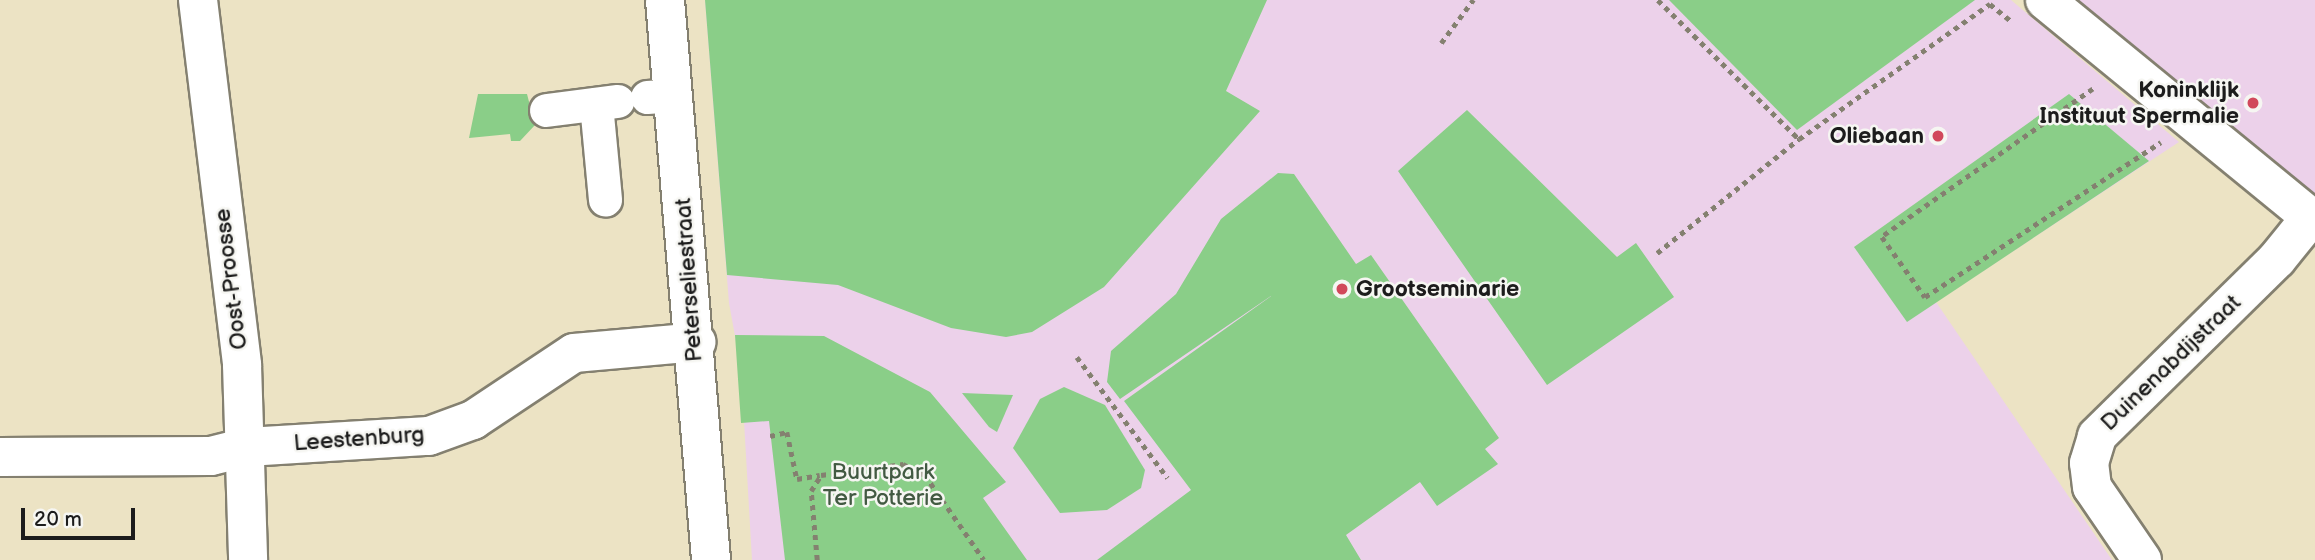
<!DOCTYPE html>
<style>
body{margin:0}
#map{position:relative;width:2315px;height:560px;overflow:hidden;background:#ece3c4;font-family:"Balsamiq Sans",sans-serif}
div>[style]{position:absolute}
.built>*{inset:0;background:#ecd1ea}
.green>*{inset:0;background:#8ace88}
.path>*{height:4.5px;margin-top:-2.25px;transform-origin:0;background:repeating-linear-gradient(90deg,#848070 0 5px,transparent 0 10px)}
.roads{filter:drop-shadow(2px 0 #848070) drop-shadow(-2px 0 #848070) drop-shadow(0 2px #848070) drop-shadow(0 -2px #848070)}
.pedestrian>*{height:33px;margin:-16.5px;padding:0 16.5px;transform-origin:16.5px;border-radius:16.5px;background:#fff}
.minor>*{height:38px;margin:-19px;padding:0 19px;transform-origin:19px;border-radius:19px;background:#fff}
.dots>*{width:19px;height:19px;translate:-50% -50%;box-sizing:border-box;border:4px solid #f6f6f2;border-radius:50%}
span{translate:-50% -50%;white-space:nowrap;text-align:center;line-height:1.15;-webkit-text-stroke:5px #f6f6f2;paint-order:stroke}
.poi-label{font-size:23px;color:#1c1c1c;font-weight:700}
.right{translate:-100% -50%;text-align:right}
.left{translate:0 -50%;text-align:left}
.street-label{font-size:23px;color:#1c1c1c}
.park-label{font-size:23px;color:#425a42}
.scale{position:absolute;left:21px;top:508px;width:114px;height:32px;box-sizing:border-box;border:4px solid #1c1c1c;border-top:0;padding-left:9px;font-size:21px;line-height:24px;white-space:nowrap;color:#1c1c1c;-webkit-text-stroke:5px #f6f6f2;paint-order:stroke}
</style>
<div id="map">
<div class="built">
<i style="clip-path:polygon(705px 0,2011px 0,2179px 142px,1936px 302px,2112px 560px,752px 560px,741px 369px,729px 303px)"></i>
<i style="clip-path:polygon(2068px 0,2315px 0,2315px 206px)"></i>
</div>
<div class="green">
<i style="clip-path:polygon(705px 0,1267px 0,1226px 91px,1260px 111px,1104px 287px,1032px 332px,1006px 337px,951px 328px,838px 285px,727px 275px)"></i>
<i style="clip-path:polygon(1669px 0,1975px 0,1797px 130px)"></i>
<i style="clip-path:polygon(478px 94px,527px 94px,535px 125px,520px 141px,511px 141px,510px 134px,469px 138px)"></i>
<i style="clip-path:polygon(2069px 94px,2149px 161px,1907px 322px,1854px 247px)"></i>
<i style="clip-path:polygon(1467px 110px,1617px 257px,1636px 243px,1674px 297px,1547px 385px,1398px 171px)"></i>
<i style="clip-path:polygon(1278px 173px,1294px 174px,1356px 264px,1371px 255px,1499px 438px,1485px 449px,1498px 464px,1437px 506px,1420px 482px,1346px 535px,1361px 560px,1097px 560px,1191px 490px,1124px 401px,1274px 294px,1120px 399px,1107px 382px,1111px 351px,1176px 294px,1221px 219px)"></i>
<i style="clip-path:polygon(735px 335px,824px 336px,930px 392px,1006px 482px,983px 498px,1027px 560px,785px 560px,769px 421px,741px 423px)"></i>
<i style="clip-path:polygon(1064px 387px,1105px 405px,1145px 470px,1141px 488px,1107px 510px,1060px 513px,1013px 448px,1040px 399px)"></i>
<i style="clip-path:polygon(962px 393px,1013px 395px,997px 432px,989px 427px)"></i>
</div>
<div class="path">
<i style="left:1658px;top:0;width:198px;rotate:44.6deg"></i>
<i style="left:1441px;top:43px;width:54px;rotate:-53.3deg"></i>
<i style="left:2093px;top:89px;width:258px;rotate:145deg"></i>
<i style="left:1882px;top:237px;width:74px;rotate:54.4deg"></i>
<i style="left:1925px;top:297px;width:282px;rotate:-33.3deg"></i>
<i style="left:1657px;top:253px;width:182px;rotate:-38.8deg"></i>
<i style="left:1799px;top:139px;width:234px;rotate:-35.3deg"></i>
<i style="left:1990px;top:4px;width:26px;rotate:39deg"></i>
<i style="left:1077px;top:357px;width:151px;rotate:53.1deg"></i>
<i style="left:770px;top:436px;width:17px;rotate:-13deg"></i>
<i style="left:787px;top:432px;width:48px;rotate:78deg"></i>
<i style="left:797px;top:479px;width:23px;rotate:-10deg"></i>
<i style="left:817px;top:560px;width:69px;rotate:-95deg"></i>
<i style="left:811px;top:491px;width:19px;rotate:-58deg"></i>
<i style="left:821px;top:475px;width:83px;rotate:-7.6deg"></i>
<i style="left:903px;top:464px;width:25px;rotate:27deg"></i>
<i style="left:925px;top:475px;width:103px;rotate:55.2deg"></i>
</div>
<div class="roads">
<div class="pedestrian">
<i style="left:647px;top:97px;width:27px;rotate:-4deg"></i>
<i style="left:596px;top:104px;width:96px;rotate:84.6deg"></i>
<i style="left:546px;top:110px;width:72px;rotate:-7.2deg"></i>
</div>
<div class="minor">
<i style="left:198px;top:0;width:368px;rotate:83.1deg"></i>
<i style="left:242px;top:365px;width:195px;rotate:88.2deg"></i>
<i style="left:665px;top:0;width:562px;rotate:85.3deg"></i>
<i style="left:2045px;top:0;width:349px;rotate:39.3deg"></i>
<i style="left:0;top:457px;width:211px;rotate:-0.3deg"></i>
<i style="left:211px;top:456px;width:37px;rotate:-14deg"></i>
<i style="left:247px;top:447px;width:182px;rotate:-3.5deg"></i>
<i style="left:429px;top:436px;width:47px;rotate:-20deg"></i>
<i style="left:473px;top:420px;width:121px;rotate:-33.6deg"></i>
<i style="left:574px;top:353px;width:123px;rotate:-5.1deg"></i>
<i style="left:2142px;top:560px;width:88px;rotate:-124.4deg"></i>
<i style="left:2092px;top:487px;width:24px;rotate:-97deg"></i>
<i style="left:2089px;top:463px;width:28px;rotate:-73deg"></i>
<i style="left:2097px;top:436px;width:252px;rotate:-44.5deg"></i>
<i style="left:2277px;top:259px;width:54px;rotate:-51deg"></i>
</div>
</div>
<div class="dots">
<i style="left:2253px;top:103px;background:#d1495b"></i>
<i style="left:1938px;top:136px;background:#d1495b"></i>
<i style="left:1342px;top:289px;background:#d1495b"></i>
</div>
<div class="poi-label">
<span class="right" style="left:2239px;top:103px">Koninklijk<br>Instituut Spermalie</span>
<span class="right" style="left:1924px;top:136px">Oliebaan</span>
<span class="left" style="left:1356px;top:289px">Grootseminarie</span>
</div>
<div class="street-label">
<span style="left:231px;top:279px;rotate:-97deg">Oost-Proosse</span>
<span style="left:689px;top:280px;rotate:-94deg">Peterseliestraat</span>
<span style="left:2171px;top:363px;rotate:-44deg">Duinenabdijstraat</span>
<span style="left:359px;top:439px;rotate:-4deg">Leestenburg</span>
</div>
<div class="park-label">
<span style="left:883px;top:485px">Buurtpark<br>Ter Potterie</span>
</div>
<div class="scale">20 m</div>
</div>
